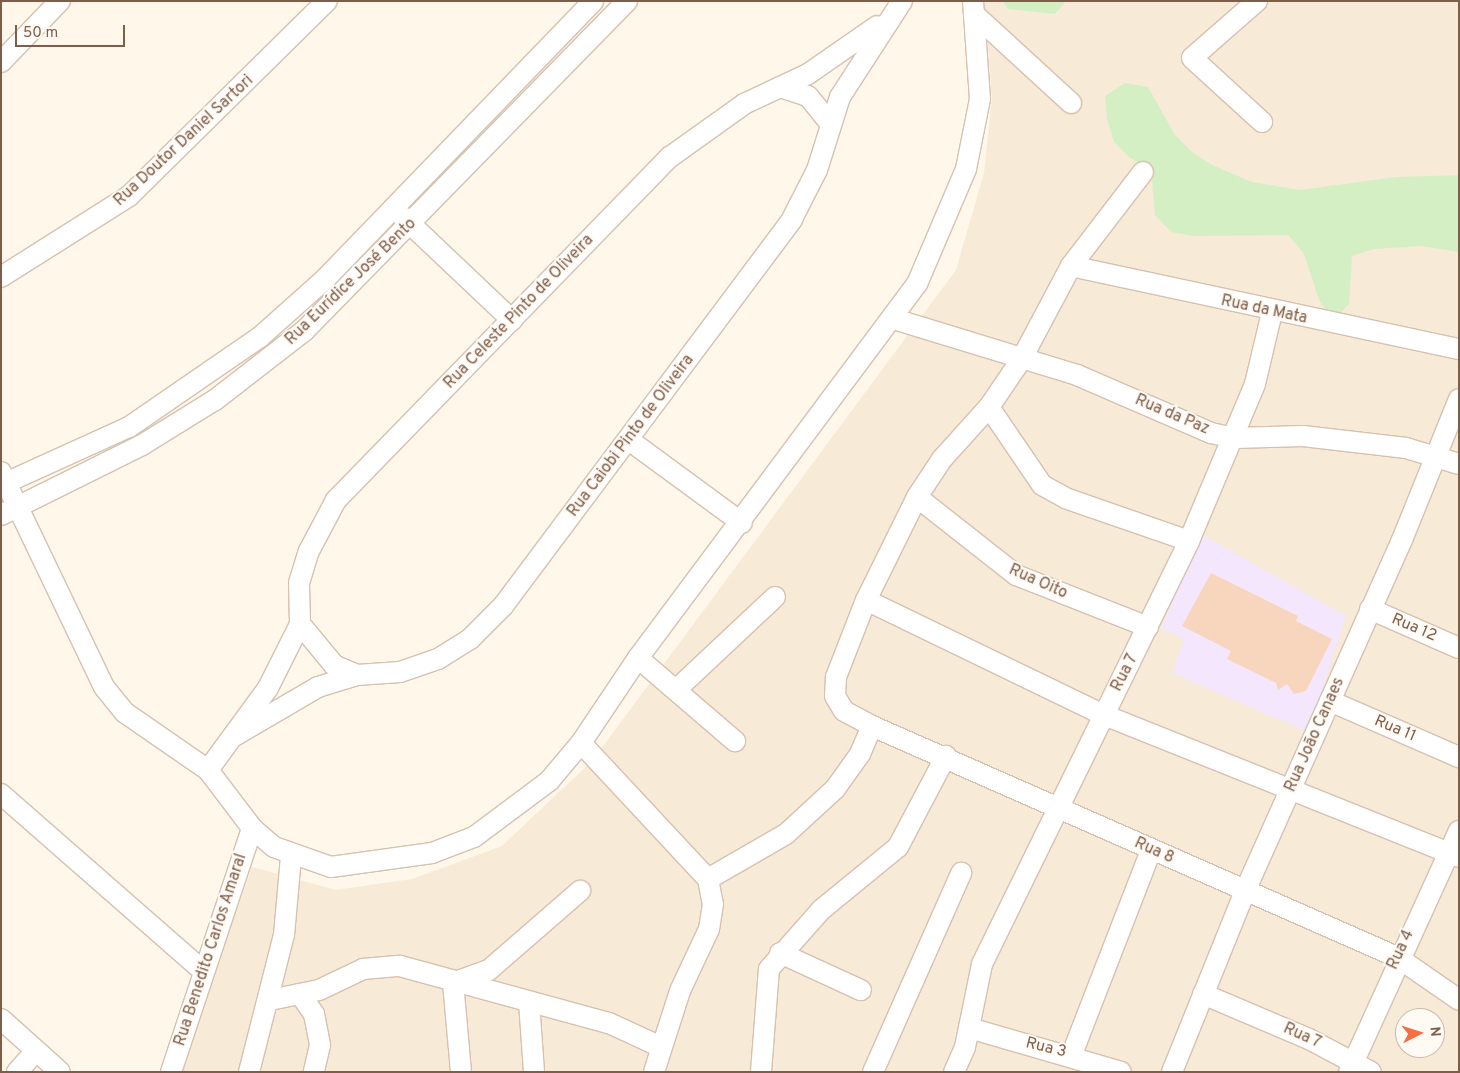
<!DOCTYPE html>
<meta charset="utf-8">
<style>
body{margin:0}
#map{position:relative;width:1460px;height:1073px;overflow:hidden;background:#fff7ea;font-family:Overpass,sans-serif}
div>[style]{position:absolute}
.residential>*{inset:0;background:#f7ead7}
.education>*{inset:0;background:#f4e6fc}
.green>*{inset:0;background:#d5efc5}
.building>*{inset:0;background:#f8d6be}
.roads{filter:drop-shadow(1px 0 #d6c1b0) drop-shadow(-1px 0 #d6c1b0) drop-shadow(0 1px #d6c1b0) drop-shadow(0 -1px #d6c1b0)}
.minor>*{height:20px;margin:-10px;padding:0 10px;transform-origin:10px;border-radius:10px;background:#fff}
span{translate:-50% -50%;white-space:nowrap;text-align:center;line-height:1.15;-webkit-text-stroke:4px #fffaf3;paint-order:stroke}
.street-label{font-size:16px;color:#7e5d49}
.frame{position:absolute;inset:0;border:2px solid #7e5d49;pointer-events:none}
.north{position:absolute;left:1395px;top:1008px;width:50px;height:50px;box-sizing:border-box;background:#fffaf3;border:1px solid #cbbbaf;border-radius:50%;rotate:85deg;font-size:14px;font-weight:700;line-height:20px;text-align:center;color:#7e5d49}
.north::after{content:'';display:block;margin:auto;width:18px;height:22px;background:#f56f42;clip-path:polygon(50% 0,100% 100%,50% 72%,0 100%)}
.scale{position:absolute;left:15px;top:25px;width:110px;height:22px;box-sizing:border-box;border:2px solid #7e5d49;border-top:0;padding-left:6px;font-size:15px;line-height:18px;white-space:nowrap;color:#7e5d49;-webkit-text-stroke:4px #fffaf3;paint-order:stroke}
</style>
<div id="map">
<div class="residential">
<i style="clip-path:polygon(evenodd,984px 1px,1459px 1px,1459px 1072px,179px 1072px,252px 867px,336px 890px,412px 879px,502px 846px,592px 761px,956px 270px,984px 173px,992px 98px,984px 1px,1405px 1018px,1435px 1018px,1435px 1048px,1405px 1048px,1405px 1018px)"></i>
</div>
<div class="education">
<i style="clip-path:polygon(1201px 534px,1346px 616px,1308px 732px,1172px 673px,1184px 639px,1161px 629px)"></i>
</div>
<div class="green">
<i style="clip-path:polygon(1003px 1px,1066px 1px,1055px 14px,1008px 9px)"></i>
<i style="clip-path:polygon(1125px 83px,1148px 87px,1175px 135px,1191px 151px,1210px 164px,1252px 182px,1300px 190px,1396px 177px,1459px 175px,1459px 252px,1421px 246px,1374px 249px,1352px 256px,1349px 304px,1333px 320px,1319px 300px,1304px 254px,1288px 235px,1194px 236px,1171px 232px,1155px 215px,1151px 169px,1130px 158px,1114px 142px,1107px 119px,1105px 96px)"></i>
</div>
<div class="building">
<i style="clip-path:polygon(1211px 573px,1298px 616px,1296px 621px,1332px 639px,1306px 691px,1294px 694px,1287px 684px,1278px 690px,1276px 683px,1227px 659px,1231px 651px,1182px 626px)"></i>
</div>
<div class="roads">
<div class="minor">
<i style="left:1257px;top:1px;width:86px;rotate:138.8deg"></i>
<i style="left:1192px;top:58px;width:95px;rotate:42.4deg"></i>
<i style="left:976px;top:16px;width:129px;rotate:42.5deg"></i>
<i style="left:1px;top:62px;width:85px;rotate:-46deg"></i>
<i style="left:780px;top:87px;width:29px;rotate:18deg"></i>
<i style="left:808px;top:96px;width:33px;rotate:51deg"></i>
<i style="left:1143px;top:172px;width:118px;rotate:127.5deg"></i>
<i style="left:1071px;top:266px;width:106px;rotate:118deg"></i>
<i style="left:1021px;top:360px;width:57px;rotate:124.2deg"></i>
<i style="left:989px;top:407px;width:70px;rotate:132.1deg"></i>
<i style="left:942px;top:459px;width:45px;rotate:123.3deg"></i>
<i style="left:917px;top:497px;width:115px;rotate:116.3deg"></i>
<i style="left:866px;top:600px;width:83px;rotate:111.3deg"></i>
<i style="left:836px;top:677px;width:19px;rotate:93deg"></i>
<i style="left:835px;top:696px;width:17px;rotate:59deg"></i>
<i style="left:844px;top:711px;width:32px;rotate:28deg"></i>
<i style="left:872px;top:726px;width:574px;rotate:23.75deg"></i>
<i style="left:1397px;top:957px;width:75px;rotate:34.7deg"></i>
<i style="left:403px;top:217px;width:150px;rotate:43.4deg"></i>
<i style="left:1071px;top:266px;width:397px;rotate:12.1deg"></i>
<i style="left:1px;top:277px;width:151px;rotate:-32.3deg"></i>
<i style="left:129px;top:196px;width:278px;rotate:-44.6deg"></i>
<i style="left:894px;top:319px;width:191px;rotate:17deg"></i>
<i style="left:1077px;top:375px;width:146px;rotate:23.4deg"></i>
<i style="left:1211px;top:433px;width:24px;rotate:12deg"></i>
<i style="left:1234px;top:438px;width:69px;rotate:-1.7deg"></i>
<i style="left:1303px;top:436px;width:104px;rotate:6.6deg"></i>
<i style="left:1406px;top:448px;width:55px;rotate:16.8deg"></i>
<i style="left:989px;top:407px;width:94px;rotate:55.8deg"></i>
<i style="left:1042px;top:485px;width:26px;rotate:29deg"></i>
<i style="left:1065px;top:498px;width:131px;rotate:19.1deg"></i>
<i style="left:629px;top:440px;width:140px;rotate:36.3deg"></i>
<i style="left:1px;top:472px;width:238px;rotate:64.4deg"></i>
<i style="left:104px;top:687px;width:32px;rotate:51deg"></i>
<i style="left:124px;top:712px;width:102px;rotate:34.6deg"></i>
<i style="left:208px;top:770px;width:73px;rotate:52.8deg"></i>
<i style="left:252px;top:828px;width:29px;rotate:41deg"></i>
<i style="left:274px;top:847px;width:60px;rotate:19.3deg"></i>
<i style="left:331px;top:867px;width:102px;rotate:-7.9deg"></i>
<i style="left:432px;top:853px;width:45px;rotate:-20.9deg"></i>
<i style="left:474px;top:837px;width:94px;rotate:-36.7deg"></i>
<i style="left:549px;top:781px;width:50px;rotate:-49.9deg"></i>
<i style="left:581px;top:743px;width:102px;rotate:-56.2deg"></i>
<i style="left:638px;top:658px;width:467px;rotate:-53.3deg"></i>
<i style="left:917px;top:284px;width:125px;rotate:-66.9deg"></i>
<i style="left:966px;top:169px;width:71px;rotate:-78.7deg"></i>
<i style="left:980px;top:99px;width:98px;rotate:-94.1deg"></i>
<i style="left:1px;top:485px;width:141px;rotate:-24.4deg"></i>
<i style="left:129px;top:427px;width:159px;rotate:-34.5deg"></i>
<i style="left:260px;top:337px;width:87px;rotate:-41.7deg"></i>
<i style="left:325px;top:279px;width:386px;rotate:-46deg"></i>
<i style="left:917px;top:497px;width:126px;rotate:38.2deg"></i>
<i style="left:1016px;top:575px;width:142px;rotate:21.5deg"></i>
<i style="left:1px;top:515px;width:157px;rotate:-26.4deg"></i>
<i style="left:142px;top:445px;width:86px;rotate:-31.7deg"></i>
<i style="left:215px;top:400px;width:113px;rotate:-37.8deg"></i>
<i style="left:304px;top:331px;width:462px;rotate:-45.6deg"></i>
<i style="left:866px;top:600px;width:264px;rotate:25.8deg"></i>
<i style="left:1104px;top:715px;width:382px;rotate:21.8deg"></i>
<i style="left:1370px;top:609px;width:97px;rotate:23.7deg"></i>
<i style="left:638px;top:658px;width:128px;rotate:40.6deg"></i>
<i style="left:357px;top:675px;width:25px;rotate:-157deg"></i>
<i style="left:334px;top:665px;width:53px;rotate:-129.7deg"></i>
<i style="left:300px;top:624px;width:41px;rotate:-91.4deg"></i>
<i style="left:299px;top:583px;width:34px;rotate:-73deg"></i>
<i style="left:309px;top:551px;width:58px;rotate:-62.1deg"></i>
<i style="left:336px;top:500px;width:479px;rotate:-45.8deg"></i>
<i style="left:670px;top:157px;width:91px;rotate:-35.6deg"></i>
<i style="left:744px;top:104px;width:71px;rotate:-25.1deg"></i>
<i style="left:808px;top:74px;width:84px;rotate:-34.8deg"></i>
<i style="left:678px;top:688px;width:133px;rotate:-43.2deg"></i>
<i style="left:1330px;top:701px;width:141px;rotate:23.5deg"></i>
<i style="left:234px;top:736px;width:97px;rotate:-30.3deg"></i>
<i style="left:318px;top:687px;width:41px;rotate:-17.1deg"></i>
<i style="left:357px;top:675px;width:43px;rotate:-4deg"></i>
<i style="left:400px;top:672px;width:40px;rotate:-18.9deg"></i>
<i style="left:438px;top:659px;width:38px;rotate:-32deg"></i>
<i style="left:470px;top:639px;width:47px;rotate:-45deg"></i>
<i style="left:503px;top:606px;width:483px;rotate:-53.2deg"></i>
<i style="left:792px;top:219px;width:55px;rotate:-63deg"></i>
<i style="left:817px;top:170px;width:77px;rotate:-72.5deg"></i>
<i style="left:840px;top:97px;width:114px;rotate:-57.1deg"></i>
<i style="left:581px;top:743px;width:186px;rotate:47deg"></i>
<i style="left:708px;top:879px;width:25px;rotate:79deg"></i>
<i style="left:713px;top:904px;width:25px;rotate:99deg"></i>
<i style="left:709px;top:929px;width:68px;rotate:115.1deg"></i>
<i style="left:680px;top:991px;width:85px;rotate:107.8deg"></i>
<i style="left:208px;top:770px;width:102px;rotate:-53.8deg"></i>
<i style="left:268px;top:688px;width:72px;rotate:-63.4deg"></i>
<i style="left:1px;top:794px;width:267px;rotate:41.2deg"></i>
<i style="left:708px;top:879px;width:90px;rotate:-30deg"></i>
<i style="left:786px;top:834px;width:67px;rotate:-42.6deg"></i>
<i style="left:835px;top:789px;width:43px;rotate:-54.5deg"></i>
<i style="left:860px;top:754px;width:30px;rotate:-67deg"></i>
<i style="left:780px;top:953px;width:89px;rotate:24.6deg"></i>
<i style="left:300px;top:994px;width:24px;rotate:55deg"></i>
<i style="left:314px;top:1014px;width:32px;rotate:79deg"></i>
<i style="left:320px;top:1045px;width:28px;rotate:103deg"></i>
<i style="left:1203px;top:994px;width:115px;rotate:23deg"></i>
<i style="left:1309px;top:1039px;width:70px;rotate:28deg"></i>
<i style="left:270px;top:1000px;width:50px;rotate:-11.5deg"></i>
<i style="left:319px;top:990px;width:49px;rotate:-25.5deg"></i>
<i style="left:363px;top:969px;width:37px;rotate:-5deg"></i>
<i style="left:400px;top:966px;width:217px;rotate:15.3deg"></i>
<i style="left:609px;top:1023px;width:57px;rotate:24.8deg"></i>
<i style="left:529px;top:1002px;width:70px;rotate:85.9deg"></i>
<i style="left:1px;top:1019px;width:79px;rotate:41.9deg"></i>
<i style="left:969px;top:1028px;width:158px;rotate:16.1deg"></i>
<i style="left:1072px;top:1054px;width:219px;rotate:-68.8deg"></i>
<i style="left:17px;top:1072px;width:28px;rotate:-48deg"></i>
<i style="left:171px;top:1072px;width:257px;rotate:-71.6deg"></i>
<i style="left:249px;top:1072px;width:141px;rotate:-75.7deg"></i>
<i style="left:284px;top:935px;width:78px;rotate:-84.9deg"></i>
<i style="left:461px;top:1072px;width:89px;rotate:-95.1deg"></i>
<i style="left:453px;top:983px;width:38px;rotate:-20deg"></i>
<i style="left:489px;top:970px;width:121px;rotate:-41deg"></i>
<i style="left:761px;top:1072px;width:103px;rotate:-85.6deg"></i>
<i style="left:769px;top:969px;width:79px;rotate:-48.6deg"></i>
<i style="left:821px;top:910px;width:99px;rotate:-39.3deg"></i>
<i style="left:898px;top:847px;width:103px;rotate:-62.2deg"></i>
<i style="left:873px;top:1072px;width:218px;rotate:-66.1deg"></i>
<i style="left:954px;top:1072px;width:27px;rotate:-66deg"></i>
<i style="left:965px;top:1047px;width:85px;rotate:-78.4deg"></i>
<i style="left:982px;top:964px;width:471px;rotate:-63.9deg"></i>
<i style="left:1189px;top:541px;width:170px;rotate:-67.2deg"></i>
<i style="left:1255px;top:384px;width:74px;rotate:-76.7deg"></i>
<i style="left:1172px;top:1072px;width:195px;rotate:-68deg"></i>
<i style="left:1245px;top:891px;width:385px;rotate:-65.9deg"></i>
<i style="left:1402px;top:540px;width:152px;rotate:-68deg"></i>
<i style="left:1349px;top:1072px;width:265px;rotate:-65.5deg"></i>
</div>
</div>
<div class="street-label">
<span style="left:184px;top:141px;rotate:-43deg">Rua Doutor Daniel Sartori</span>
<span style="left:351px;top:282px;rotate:-44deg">Rua Eurídice José Bento</span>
<span style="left:1264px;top:310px;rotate:12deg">Rua da Mata</span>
<span style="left:519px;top:312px;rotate:-46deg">Rua Celeste Pinto de Oliveira</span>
<span style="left:1172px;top:415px;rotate:23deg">Rua da Paz</span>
<span style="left:631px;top:436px;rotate:-53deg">Rua Caiobi Pinto de Oliveira</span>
<span style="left:1038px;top:582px;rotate:24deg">Rua Oito</span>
<span style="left:1414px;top:628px;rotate:23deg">Rua 12</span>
<span style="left:1125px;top:673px;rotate:-63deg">Rua 7</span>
<span style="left:1395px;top:729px;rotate:23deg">Rua 11</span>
<span style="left:1315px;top:735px;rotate:-66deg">Rua João Canaes</span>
<span style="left:1154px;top:851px;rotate:24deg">Rua 8</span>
<span style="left:211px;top:950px;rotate:-72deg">Rua Benedito Carlos Amaral</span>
<span style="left:1401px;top:950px;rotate:-65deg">Rua 4</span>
<span style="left:1302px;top:1036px;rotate:24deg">Rua 7</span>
<span style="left:1046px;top:1048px;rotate:14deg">Rua 3</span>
</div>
<div class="frame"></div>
<div class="north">N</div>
<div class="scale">50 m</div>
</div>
